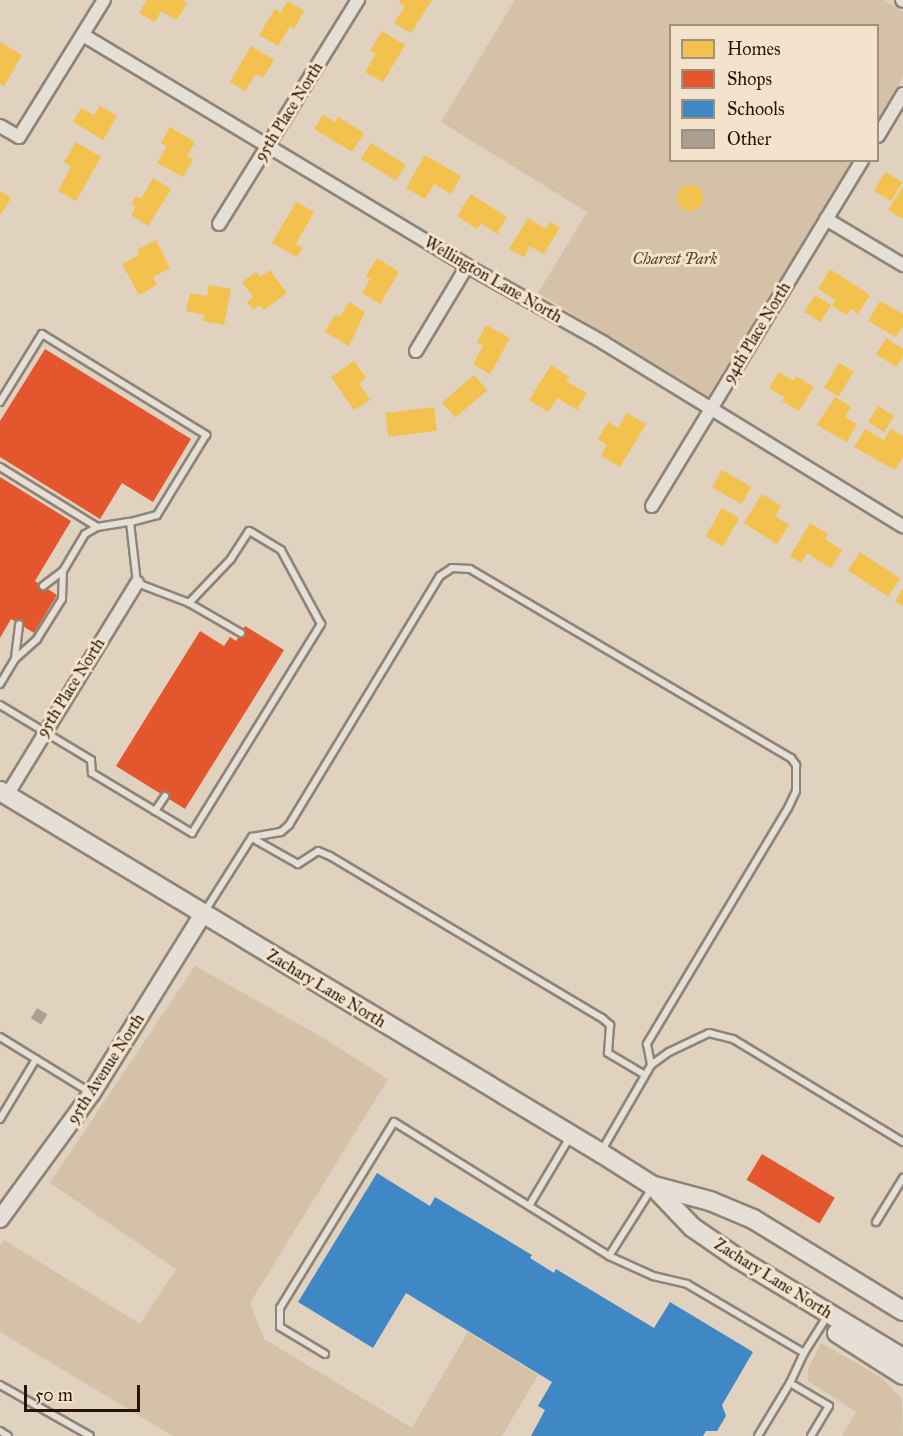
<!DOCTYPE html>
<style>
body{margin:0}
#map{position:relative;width:903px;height:1436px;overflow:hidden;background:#e0d2be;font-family:"IM FELL Great Primer",serif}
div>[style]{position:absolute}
.green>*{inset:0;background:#d4c1a7}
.homes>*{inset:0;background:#f2c14e;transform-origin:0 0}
.round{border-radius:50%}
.shops>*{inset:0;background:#e4572e;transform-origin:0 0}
.schools>*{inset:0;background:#3f88c5}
.building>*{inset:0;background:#aaa092;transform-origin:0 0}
.roads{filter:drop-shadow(2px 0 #8e8478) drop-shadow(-2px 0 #8e8478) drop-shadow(0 2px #8e8478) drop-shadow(0 -2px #8e8478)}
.service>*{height:6px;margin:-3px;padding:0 3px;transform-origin:3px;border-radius:3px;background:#e5dfd5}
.minor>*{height:12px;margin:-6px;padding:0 6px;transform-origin:6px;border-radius:6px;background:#e5dfd5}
.tertiary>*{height:16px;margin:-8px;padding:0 8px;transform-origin:8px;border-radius:8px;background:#e5dfd5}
.secondary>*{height:18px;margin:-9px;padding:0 9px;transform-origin:9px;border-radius:9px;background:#e5dfd5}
span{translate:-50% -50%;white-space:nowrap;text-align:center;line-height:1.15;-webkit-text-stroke:6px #f3e3cc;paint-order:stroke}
.street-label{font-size:16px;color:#261406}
.park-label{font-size:16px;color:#584431;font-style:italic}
.legend{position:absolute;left:669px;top:24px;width:210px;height:138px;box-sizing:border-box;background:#f3e3cc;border:2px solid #a1907d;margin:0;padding:8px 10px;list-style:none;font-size:18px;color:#261406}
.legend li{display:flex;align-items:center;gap:12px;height:30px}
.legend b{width:30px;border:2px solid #a1907d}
.scale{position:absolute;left:24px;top:1385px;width:116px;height:27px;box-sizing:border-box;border:3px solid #261406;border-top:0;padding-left:8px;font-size:18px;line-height:21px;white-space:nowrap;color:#261406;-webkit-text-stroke:4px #f3e3cc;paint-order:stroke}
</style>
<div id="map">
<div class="green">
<i style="clip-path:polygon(515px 0,884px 0,903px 12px,903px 77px,878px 118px,878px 26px,670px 26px,670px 160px,852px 161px,708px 396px,538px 293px,587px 212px,441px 122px)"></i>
<i style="clip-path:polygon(195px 966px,320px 1036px,388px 1079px,250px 1303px,264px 1339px,412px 1428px,468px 1332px,538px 1375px,502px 1436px,173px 1436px,0 1332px,0 1245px,4px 1240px,140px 1324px,176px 1269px,50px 1183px)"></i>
<i style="clip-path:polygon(821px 1343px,882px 1378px,902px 1399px,903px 1436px,842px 1436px,856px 1412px,808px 1381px,808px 1369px)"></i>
</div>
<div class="homes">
<i style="clip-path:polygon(147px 0,182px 0,187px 3px,177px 20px,161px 11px,155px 22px,139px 13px)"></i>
<i style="clip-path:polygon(401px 0,432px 0,411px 33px,394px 23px,405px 6px,399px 3px)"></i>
<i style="clip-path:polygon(288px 1px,304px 11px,294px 29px,290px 26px,278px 46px,259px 35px,275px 9px,280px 13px)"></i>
<i style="clip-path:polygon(382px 31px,405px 45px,383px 82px,365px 72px,376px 54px,370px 51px)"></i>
<i style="clip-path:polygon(0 42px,22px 55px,4px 86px,0 84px)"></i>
<i style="clip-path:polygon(251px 46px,274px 60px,263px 78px,256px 74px,245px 91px,230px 82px)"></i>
<i style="clip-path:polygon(100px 106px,117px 116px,103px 140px,73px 122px,81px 108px,94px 115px)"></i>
<i style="clip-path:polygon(323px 115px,335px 122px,338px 117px,364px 133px,352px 152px,314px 129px)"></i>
<i style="clip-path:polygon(170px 127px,195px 142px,187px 156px,193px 159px,183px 177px,157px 163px,167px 146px,161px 143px)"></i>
<i style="clip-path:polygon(76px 142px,101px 157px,76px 201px,58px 191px,71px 167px,64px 162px)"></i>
<i style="left:371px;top:143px;width:41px;height:19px;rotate:32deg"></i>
<i style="clip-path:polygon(425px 155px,461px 176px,451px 194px,434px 184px,425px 199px,406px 188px)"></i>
<i style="left:885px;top:172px;width:20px;height:22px;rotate:30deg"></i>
<i style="clip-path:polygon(153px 178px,171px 189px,148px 226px,131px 215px,136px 207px,131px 203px,136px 196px,141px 199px)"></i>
<i class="round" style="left:677px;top:185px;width:26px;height:26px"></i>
<i style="clip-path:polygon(903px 187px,903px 219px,888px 210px)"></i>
<i style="clip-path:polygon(0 191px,11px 198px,0 216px)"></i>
<i style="clip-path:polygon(471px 194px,507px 217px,497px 234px,481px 223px,477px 229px,457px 216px)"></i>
<i style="clip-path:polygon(296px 202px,314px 212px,296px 244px,303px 248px,297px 257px,272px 243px)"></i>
<i style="clip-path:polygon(528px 218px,546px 229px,550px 222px,560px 227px,544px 254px,530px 246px,524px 257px,509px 249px)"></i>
<i style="clip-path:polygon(156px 240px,170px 268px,153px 277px,157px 285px,139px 295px,122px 264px,139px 255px,137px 250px)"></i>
<i style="clip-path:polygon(377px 258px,399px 272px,380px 304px,362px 293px,370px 279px,366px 276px)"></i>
<i style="clip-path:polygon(830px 269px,870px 295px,858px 314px,851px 309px,847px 315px,832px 306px,835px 300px,818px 289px)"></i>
<i style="clip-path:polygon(270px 270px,287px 293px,264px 310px,260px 305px,253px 310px,247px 302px,253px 297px,242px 282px,256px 272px,260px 277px)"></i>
<i style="clip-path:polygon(209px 285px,231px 289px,224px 325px,203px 321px,205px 315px,186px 311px,190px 293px,207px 296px)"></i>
<i style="left:815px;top:295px;width:19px;height:20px;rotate:32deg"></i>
<i style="clip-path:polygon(880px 301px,903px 314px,903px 326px,896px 337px,868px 321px)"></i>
<i style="clip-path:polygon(349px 302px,365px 312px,349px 346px,325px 332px,335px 315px,340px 317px)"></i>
<i style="clip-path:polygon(486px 325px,510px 338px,490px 374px,473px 364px,483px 346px,477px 342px)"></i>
<i style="clip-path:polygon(886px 338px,903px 349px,903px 356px,896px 367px,876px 354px)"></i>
<i style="clip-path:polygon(354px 361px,366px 378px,359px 383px,370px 400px,354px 410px,331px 377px)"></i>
<i style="left:839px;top:363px;width:17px;height:29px;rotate:31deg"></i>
<i style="clip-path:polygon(551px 365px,569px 377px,566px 381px,587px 393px,577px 410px,557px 398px,548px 412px,529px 400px)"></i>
<i style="clip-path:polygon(779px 372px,794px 381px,796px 376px,814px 387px,799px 411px,782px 401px,784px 397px,769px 388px)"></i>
<i style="left:474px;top:375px;width:20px;height:42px;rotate:49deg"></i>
<i style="clip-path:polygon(835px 397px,851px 406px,845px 417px,857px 424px,847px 442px,817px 425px)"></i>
<i style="left:878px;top:406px;width:19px;height:19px;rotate:32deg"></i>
<i style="left:434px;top:407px;width:24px;height:49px;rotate:83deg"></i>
<i style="clip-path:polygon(627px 413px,646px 424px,620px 467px,601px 456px,607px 445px,598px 439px,608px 422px,618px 428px)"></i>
<i style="clip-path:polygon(865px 429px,884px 440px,891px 429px,903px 436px,903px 457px,895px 470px,854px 447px)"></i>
<i style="left:722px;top:470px;width:34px;height:20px;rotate:30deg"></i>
<i style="clip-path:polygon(762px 494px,781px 506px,775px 516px,789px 525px,777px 544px,744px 523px)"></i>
<i style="left:722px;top:508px;width:20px;height:33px;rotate:30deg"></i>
<i style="clip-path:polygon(810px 523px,828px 534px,825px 539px,842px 550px,831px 568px,807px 553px,801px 563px,790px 556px)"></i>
<i style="left:860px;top:552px;width:48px;height:22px;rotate:33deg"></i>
<i style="clip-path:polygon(903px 588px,903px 606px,895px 601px)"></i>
</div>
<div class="shops">
<i style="clip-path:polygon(45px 349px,191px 439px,153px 502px,122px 483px,100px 519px,0 457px,0 421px)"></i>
<i style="clip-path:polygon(0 477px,71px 521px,35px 581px,57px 595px,34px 633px,11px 619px,0 638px)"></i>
<i style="clip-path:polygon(245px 626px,284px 650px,185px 809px,116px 766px,200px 631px,224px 646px,230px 637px,236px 641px)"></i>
<i style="left:762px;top:1154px;width:85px;height:30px;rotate:31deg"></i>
</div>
<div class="schools">
<i style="clip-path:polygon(377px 1173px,430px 1206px,435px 1197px,532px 1255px,530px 1258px,554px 1273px,556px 1269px,654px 1328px,670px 1302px,753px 1352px,722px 1405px,726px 1416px,717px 1431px,706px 1431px,703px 1436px,531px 1436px,545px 1410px,538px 1406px,552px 1382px,406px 1293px,373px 1348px,298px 1302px)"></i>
</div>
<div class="building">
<i style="left:37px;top:1008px;width:12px;height:12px;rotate:31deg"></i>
</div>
<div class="roads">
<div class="service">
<i style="left:0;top:402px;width:80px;rotate:-58.3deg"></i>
<i style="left:42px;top:334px;width:193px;rotate:31.6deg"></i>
<i style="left:206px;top:435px;width:94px;rotate:121.5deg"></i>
<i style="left:157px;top:515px;width:28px;rotate:165deg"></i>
<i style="left:130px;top:522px;width:61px;rotate:83.5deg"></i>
<i style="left:137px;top:583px;width:56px;rotate:21deg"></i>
<i style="left:189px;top:603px;width:60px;rotate:30deg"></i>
<i style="left:0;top:467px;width:114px;rotate:31.7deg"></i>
<i style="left:43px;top:586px;width:25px;rotate:-37deg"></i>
<i style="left:63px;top:571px;width:43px;rotate:-59.3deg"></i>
<i style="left:85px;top:534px;width:14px;rotate:-30deg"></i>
<i style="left:97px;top:527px;width:33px;rotate:-9deg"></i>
<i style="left:15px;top:658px;width:34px;rotate:-83deg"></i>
<i style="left:0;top:684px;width:29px;rotate:-59deg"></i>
<i style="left:15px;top:659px;width:30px;rotate:-42deg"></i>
<i style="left:37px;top:639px;width:47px;rotate:-58deg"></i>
<i style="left:62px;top:599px;width:28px;rotate:-88deg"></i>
<i style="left:0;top:705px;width:106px;rotate:31.1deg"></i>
<i style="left:91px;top:760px;width:13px;rotate:86deg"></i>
<i style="left:92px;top:773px;width:117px;rotate:31deg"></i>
<i style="left:192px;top:833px;width:246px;rotate:-58.3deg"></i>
<i style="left:321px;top:624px;width:84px;rotate:-118.4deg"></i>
<i style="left:281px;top:550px;width:37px;rotate:-149deg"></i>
<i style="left:249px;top:531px;width:33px;rotate:123deg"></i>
<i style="left:231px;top:559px;width:61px;rotate:133.7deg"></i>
<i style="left:155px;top:811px;width:18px;rotate:-56deg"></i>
<i style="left:252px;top:838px;width:53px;rotate:29.5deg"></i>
<i style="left:298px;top:864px;width:24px;rotate:-33deg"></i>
<i style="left:318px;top:851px;width:13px;rotate:23deg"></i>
<i style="left:330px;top:856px;width:317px;rotate:30.8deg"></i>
<i style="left:602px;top:1018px;width:11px;rotate:41deg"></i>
<i style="left:610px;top:1025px;width:28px;rotate:94deg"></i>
<i style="left:608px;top:1053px;width:43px;rotate:30.7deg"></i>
<i style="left:205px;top:911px;width:88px;rotate:-57.6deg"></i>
<i style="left:252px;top:837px;width:29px;rotate:-10deg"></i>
<i style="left:281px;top:832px;width:11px;rotate:-41deg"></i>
<i style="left:289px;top:825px;width:291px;rotate:-58.8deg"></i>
<i style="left:440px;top:576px;width:14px;rotate:-34deg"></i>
<i style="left:452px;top:568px;width:18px;rotate:3deg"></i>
<i style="left:470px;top:569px;width:373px;rotate:30.5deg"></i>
<i style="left:791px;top:758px;width:9px;rotate:54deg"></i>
<i style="left:796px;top:765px;width:26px;rotate:90deg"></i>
<i style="left:796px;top:791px;width:19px;rotate:115deg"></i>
<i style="left:788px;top:808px;width:275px;rotate:120.9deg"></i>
<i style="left:647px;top:1044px;width:21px;rotate:79deg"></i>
<i style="left:0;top:1037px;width:107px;rotate:31.6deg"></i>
<i style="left:0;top:1119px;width:70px;rotate:-59deg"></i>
<i style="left:602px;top:1150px;width:98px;rotate:-60deg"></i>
<i style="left:651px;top:1065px;width:22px;rotate:-36deg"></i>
<i style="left:669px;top:1052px;width:44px;rotate:-25.4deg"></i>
<i style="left:709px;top:1033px;width:25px;rotate:14deg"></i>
<i style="left:733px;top:1039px;width:199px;rotate:31.2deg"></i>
<i style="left:529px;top:1206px;width:80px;rotate:-59.3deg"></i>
<i style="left:876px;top:1222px;width:52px;rotate:-58.5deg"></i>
<i style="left:609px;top:1256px;width:80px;rotate:-57.7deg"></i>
<i style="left:325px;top:1354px;width:52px;rotate:-149deg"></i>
<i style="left:280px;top:1327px;width:19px;rotate:-90deg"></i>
<i style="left:280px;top:1308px;width:218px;rotate:-58.5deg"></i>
<i style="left:394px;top:1122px;width:253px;rotate:31.9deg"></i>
<i style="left:609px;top:1256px;width:48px;rotate:24.4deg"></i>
<i style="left:653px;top:1276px;width:35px;rotate:13deg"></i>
<i style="left:687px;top:1284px;width:136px;rotate:30.5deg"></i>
<i style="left:804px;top:1353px;width:45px;rotate:-57.7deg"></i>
<i style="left:790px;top:1383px;width:45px;rotate:30.5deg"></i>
<i style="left:829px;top:1406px;width:35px;rotate:121deg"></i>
<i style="left:0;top:1385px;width:103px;rotate:29.5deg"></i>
<i style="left:0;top:1431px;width:9px;rotate:32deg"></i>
<i style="left:758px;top:1436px;width:62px;rotate:-58.9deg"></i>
<i style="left:790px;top:1383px;width:33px;rotate:-65deg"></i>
</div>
<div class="minor">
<i style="left:902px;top:0;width:1px;rotate:45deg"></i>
<i style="left:83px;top:35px;width:448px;rotate:31deg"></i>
<i style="left:467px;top:266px;width:157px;rotate:29.3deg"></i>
<i style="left:604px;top:343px;width:351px;rotate:31.5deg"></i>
<i style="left:0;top:126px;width:22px;rotate:30deg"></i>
<i style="left:19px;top:137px;width:161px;rotate:-58.2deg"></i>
<i style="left:878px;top:136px;width:49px;rotate:-59.2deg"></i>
<i style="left:826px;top:219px;width:90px;rotate:30.9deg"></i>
<i style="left:219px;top:224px;width:264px;rotate:-58.2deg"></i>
<i style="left:416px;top:351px;width:99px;rotate:-59deg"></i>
<i style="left:652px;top:506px;width:405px;rotate:-58.7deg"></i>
<i style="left:7px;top:795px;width:249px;rotate:-58.5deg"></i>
</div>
<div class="tertiary">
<i style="left:0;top:1219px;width:156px;rotate:-53.9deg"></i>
<i style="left:92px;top:1093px;width:211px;rotate:-58.2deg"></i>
</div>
<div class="secondary">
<i style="left:0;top:791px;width:702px;rotate:31.06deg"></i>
<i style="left:601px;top:1153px;width:62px;rotate:32.4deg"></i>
<i style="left:653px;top:1186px;width:57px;rotate:46.4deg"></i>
<i style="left:692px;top:1227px;width:55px;rotate:34.6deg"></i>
<i style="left:737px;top:1258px;width:194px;rotate:31.1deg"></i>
<i style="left:654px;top:1186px;width:58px;rotate:15deg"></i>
<i style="left:710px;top:1201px;width:47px;rotate:22.7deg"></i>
<i style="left:753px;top:1219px;width:176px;rotate:31.5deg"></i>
<i style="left:837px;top:1333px;width:78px;rotate:32.5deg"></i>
</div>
</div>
<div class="street-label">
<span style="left:289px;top:112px;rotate:-58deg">95th Place North</span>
<span style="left:493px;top:280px;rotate:30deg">Wellington Lane North</span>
<span style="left:757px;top:333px;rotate:-59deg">94th Place North</span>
<span style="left:71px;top:688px;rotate:-58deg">95th Place North</span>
<span style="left:326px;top:989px;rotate:31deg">Zachary Lane North</span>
<span style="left:106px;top:1069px;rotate:-57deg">95th Avenue North</span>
<span style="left:773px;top:1279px;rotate:32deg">Zachary Lane North</span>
</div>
<div class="park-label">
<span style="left:675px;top:259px">Charest Park</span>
</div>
<ul class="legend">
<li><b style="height:16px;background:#f2c14e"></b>Homes</li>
<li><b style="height:16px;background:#e4572e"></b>Shops</li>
<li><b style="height:16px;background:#3f88c5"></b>Schools</li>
<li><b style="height:16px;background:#aaa092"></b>Other</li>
</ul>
<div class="scale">50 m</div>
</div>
